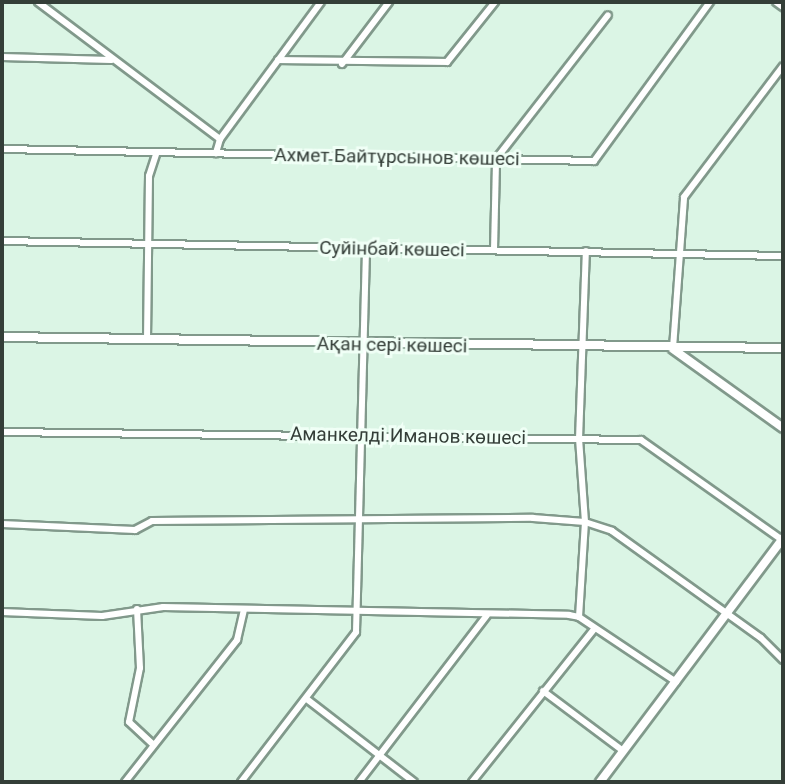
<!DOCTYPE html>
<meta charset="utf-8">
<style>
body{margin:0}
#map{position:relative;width:785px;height:784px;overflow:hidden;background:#dbf5e5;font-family:Roboto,sans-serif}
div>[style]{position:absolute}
.roads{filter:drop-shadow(2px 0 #81998b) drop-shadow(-2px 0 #81998b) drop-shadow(0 2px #81998b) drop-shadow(0 -2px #81998b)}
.minor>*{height:6px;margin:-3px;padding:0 3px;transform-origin:3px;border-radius:3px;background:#fff}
.tertiary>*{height:8px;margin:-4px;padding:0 4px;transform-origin:4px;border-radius:4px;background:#fff}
span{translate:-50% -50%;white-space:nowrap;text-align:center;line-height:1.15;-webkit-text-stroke:6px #f0fff6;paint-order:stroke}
.street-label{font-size:19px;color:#343e38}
.frame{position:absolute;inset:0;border:4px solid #343e38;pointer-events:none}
</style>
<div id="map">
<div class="roads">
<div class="minor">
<i style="left:38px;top:2px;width:228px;rotate:37deg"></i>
<i style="left:220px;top:139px;width:15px;rotate:106deg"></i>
<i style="left:776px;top:2px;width:9px;rotate:36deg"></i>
<i style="left:2px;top:57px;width:109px;rotate:1.6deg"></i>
<i style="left:278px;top:60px;width:169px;rotate:0.7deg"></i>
<i style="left:447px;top:62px;width:77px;rotate:-51.3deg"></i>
<i style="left:342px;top:64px;width:78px;rotate:-52.8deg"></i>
<i style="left:220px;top:139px;width:170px;rotate:-53.6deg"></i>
<i style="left:2px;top:149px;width:592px;rotate:1.16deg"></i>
<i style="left:594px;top:161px;width:197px;rotate:-53.9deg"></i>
<i style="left:2px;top:241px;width:781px;rotate:1.1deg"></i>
<i style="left:494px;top:250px;width:91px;rotate:-88.7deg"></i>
<i style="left:496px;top:159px;width:182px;rotate:-52.1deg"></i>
<i style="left:147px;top:340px;width:164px;rotate:-89.3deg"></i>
<i style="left:149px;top:176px;width:25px;rotate:-72deg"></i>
<i style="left:673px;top:348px;width:151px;rotate:-85.8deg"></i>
<i style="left:684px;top:197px;width:164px;rotate:-52.9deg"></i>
<i style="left:2px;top:432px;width:639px;rotate:0.72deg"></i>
<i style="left:641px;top:440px;width:173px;rotate:35.3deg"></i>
<i style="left:2px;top:524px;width:133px;rotate:2.6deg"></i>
<i style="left:135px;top:530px;width:19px;rotate:-28deg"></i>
<i style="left:152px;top:521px;width:381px;rotate:-0.5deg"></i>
<i style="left:533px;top:518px;width:52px;rotate:4.4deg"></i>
<i style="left:585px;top:522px;width:28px;rotate:18deg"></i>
<i style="left:612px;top:531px;width:183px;rotate:35.7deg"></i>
<i style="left:761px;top:638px;width:31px;rotate:45deg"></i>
<i style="left:137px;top:609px;width:59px;rotate:87.1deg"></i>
<i style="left:140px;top:668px;width:55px;rotate:101.5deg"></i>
<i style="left:129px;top:722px;width:33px;rotate:43deg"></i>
<i style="left:2px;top:612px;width:100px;rotate:2.3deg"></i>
<i style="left:102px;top:616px;width:62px;rotate:-8.4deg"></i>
<i style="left:163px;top:607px;width:406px;rotate:1.1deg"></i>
<i style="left:569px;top:615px;width:10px;rotate:11deg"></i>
<i style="left:579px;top:617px;width:117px;rotate:33.8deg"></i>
<i style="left:579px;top:617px;width:95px;rotate:-86.4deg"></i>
<i style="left:585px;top:522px;width:83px;rotate:-94.1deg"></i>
<i style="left:579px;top:439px;width:188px;rotate:-87.9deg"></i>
<i style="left:543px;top:691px;width:99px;rotate:36.8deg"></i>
<i style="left:308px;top:700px;width:134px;rotate:37.7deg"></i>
<i style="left:125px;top:782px;width:181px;rotate:-51.7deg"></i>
<i style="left:237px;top:640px;width:31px;rotate:-77deg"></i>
<i style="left:241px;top:782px;width:189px;rotate:-52.5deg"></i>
<i style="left:356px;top:632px;width:383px;rotate:-88.5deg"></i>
<i style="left:359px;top:782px;width:210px;rotate:-52.5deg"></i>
<i style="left:472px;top:782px;width:196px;rotate:-51.4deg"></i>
</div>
<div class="tertiary">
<i style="left:2px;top:337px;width:781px;rotate:0.81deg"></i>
<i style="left:673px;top:349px;width:135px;rotate:35.7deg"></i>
<i style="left:600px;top:782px;width:305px;rotate:-53.1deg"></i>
</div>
</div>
<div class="street-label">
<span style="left:397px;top:157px;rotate:1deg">Ахмет Байтұрсынов көшесі</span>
<span style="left:392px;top:249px;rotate:1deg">Суйінбай көшесі</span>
<span style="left:392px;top:345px;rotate:1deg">Ақан сері көшесі</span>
<span style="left:408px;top:436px;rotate:1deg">Аманкелді Иманов көшесі</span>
</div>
<div class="frame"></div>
</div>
